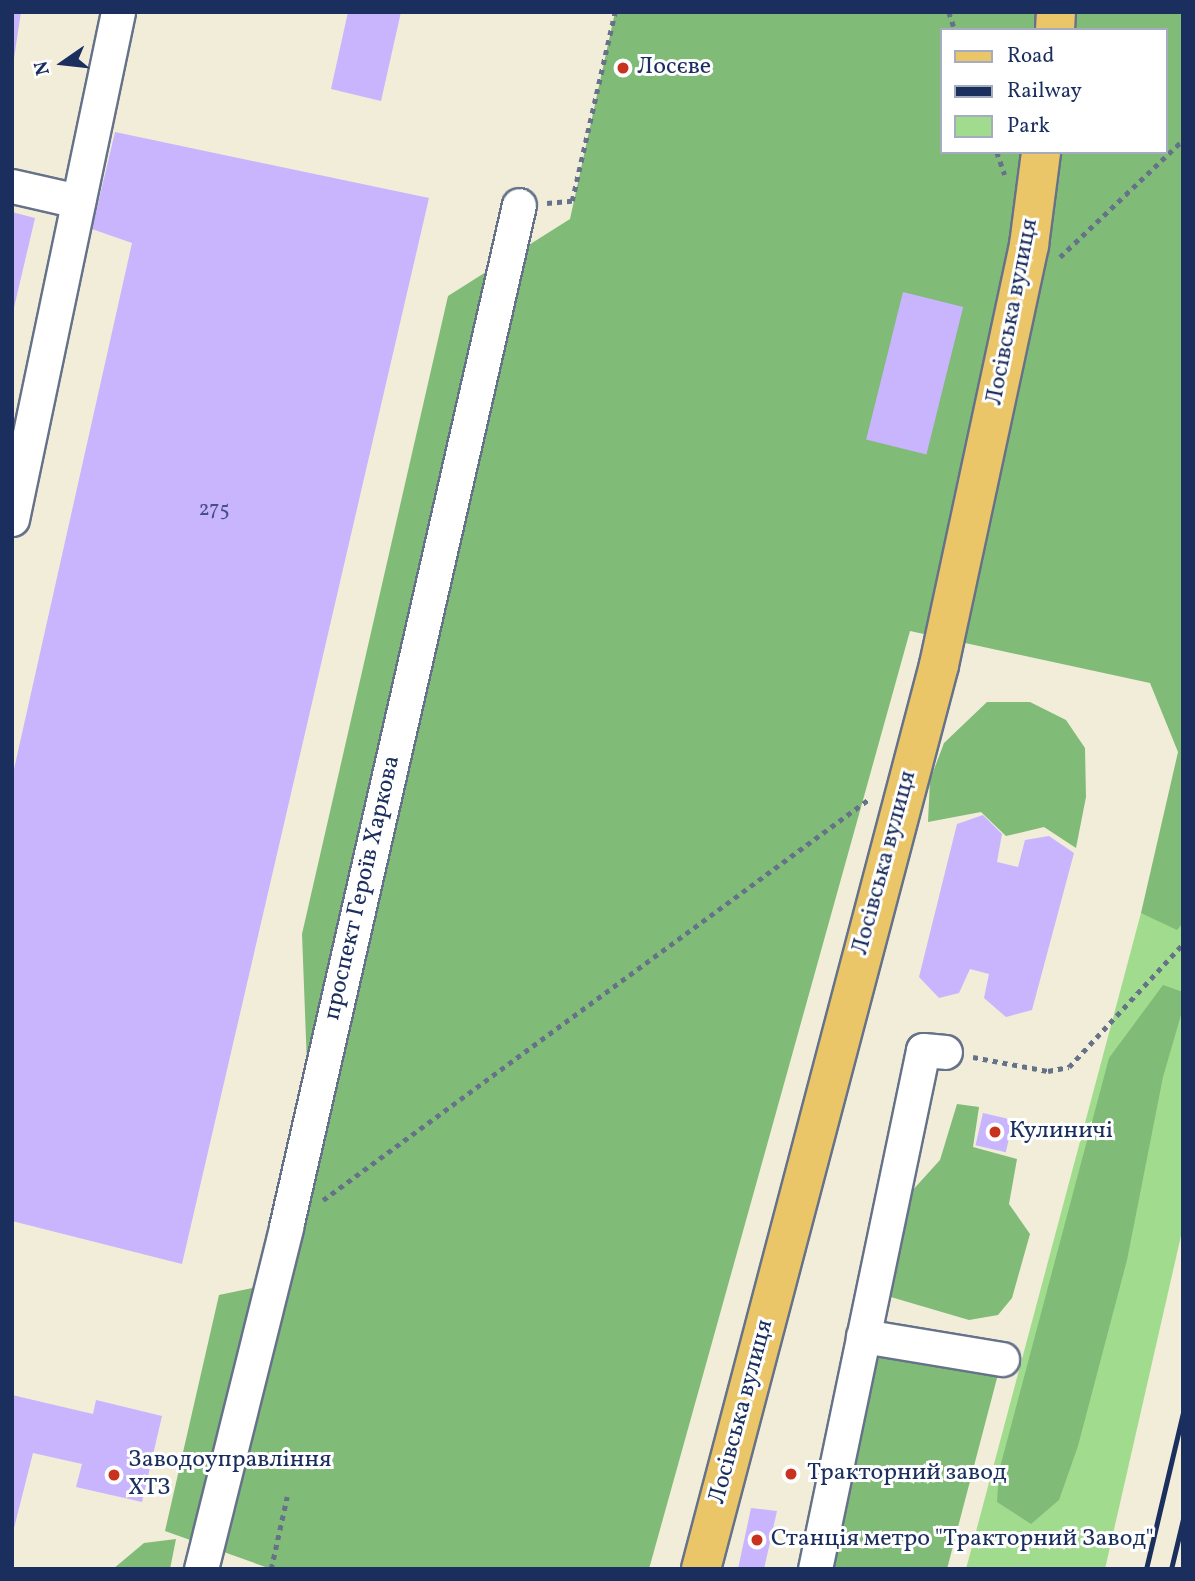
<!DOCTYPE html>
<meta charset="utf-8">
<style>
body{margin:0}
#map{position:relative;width:1195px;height:1581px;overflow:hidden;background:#f1edd8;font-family:Vollkorn,serif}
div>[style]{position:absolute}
.green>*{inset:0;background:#a1db8d}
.forest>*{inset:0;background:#80bb78}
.building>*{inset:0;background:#c9b4fe;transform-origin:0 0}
.path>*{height:4.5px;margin-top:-2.25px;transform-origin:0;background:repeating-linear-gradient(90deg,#667289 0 5px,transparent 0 10px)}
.roads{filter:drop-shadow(2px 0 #667289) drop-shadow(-2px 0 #667289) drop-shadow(0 2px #667289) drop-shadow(0 -2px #667289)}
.minor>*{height:33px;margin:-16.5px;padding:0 16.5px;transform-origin:16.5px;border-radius:16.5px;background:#fff}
.major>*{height:38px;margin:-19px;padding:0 19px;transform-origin:19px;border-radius:19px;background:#ebc669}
.rail>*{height:5px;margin:-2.5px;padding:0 2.5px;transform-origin:2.5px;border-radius:2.5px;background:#1b2f5e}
.dots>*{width:19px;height:19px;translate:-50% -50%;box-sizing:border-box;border:4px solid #fff;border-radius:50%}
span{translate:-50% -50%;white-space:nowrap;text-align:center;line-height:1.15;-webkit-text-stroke:6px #fff;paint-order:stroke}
.number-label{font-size:21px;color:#465086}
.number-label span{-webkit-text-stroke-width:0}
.poi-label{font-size:24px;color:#1b2f5e}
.left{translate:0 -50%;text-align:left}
.street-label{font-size:24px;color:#1b2f5e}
.frame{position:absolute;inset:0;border:14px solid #1b2f5e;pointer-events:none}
.legend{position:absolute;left:940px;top:28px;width:228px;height:126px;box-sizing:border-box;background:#fff;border:2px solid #a4acbf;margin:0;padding:9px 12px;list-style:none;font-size:21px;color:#1b2f5e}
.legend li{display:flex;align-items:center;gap:14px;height:35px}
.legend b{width:35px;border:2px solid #a4acbf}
.north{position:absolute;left:28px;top:28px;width:70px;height:70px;-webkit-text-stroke:5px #fff;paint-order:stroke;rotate:256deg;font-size:19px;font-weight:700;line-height:28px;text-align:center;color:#1b2f5e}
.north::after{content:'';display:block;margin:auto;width:24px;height:32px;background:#1b2f5e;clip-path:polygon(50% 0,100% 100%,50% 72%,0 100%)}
</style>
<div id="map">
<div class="green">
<i style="clip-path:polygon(1183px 891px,1183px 1227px,1105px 1569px,966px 1569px,1141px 913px)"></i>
</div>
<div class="forest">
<i style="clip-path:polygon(evenodd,615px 12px,1183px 12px,1183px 923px,1177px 930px,1141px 913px,1178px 752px,1150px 683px,910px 631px,649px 1569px,271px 1569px,165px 1531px,219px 1295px,282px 1282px,311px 1170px,302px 934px,448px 296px,570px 219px,615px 12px,941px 30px,1165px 30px,1165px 152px,941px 152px,941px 30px)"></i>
<i style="clip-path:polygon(987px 702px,1030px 702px,1066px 720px,1085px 748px,1086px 797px,1076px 848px,1044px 827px,1006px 836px,981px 812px,928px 822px,930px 780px,944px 743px)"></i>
<i style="clip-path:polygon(1163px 985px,1183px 992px,1183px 1008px,1163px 1077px,1127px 1260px,1078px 1446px,1059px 1500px,1031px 1524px,997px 1502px,999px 1471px,1109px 1058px)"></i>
<i style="clip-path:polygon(957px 1104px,979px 1107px,973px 1147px,1017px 1159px,1009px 1204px,1030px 1234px,1012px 1298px,998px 1315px,969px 1320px,884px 1295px,901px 1203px,940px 1160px)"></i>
<i style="clip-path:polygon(898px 1341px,1002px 1359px,947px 1569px,815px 1569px,856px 1370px)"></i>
<i style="clip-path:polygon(176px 1539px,170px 1569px,113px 1569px,144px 1543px)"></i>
</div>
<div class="building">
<i style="clip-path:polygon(12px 12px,21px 12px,14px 58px,12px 58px)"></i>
<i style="clip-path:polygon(348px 12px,401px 12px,381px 101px,331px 89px)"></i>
<i style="clip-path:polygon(115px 132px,429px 198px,182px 1264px,12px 1221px,12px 778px,132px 243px,92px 229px)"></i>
<i style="clip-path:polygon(12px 212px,35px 218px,13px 312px,12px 312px)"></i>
<i style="left:903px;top:292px;width:62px;height:152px;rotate:14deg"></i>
<i style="clip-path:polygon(983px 815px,1002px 834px,997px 862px,1018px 867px,1025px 840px,1049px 836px,1074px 853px,1032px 1010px,1006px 1017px,984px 998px,989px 974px,970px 969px,959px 993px,939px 998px,919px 977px,957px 824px)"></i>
<i style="left:983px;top:1113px;width:31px;height:33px;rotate:13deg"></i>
<i style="clip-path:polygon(12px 1395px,93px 1414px,96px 1400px,162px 1416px,142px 1502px,76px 1487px,82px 1464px,33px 1453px,12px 1536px)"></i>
<i style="clip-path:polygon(751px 1508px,777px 1511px,764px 1569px,738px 1569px)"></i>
</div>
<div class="path">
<i style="left:949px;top:12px;width:19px;rotate:72deg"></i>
<i style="left:997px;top:152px;width:24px;rotate:71deg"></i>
<i style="left:547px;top:203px;width:25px;rotate:-5deg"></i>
<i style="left:572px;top:201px;width:194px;rotate:-77.2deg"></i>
<i style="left:1060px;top:257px;width:170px;rotate:-43.6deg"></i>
<i style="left:973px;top:1057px;width:76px;rotate:10.6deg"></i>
<i style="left:1048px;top:1071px;width:21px;rotate:-11deg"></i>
<i style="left:1069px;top:1067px;width:168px;rotate:-47.2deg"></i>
<i style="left:323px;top:1200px;width:677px;rotate:-36.29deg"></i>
<i style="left:271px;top:1569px;width:74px;rotate:-77.5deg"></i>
</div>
<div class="roads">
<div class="minor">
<i style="left:12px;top:186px;width:68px;rotate:12.8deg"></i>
<i style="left:12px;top:519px;width:518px;rotate:-78.19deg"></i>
<i style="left:863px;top:1336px;width:141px;rotate:9.4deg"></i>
<i style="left:201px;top:1569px;width:352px;rotate:-76deg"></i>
<i style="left:286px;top:1227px;width:1048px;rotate:-77.16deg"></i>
<i style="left:815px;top:1569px;width:530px;rotate:-78.24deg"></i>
<i style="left:923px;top:1050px;width:22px;rotate:5deg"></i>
</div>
<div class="major">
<i style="left:1055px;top:30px;width:18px;rotate:-87deg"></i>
<i style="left:701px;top:1569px;width:935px;rotate:-75.25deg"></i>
<i style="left:939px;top:665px;width:430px;rotate:-77.9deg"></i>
<i style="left:1029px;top:245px;width:94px;rotate:-82.6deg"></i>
</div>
</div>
<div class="rail">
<i style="left:1146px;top:1569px;width:160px;rotate:-76.7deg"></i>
<i style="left:1171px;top:1569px;width:51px;rotate:-76.5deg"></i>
</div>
<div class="dots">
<i style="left:623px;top:68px;background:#c8321e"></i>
<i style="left:995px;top:1132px;background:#c8321e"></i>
<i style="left:791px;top:1474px;background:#c8321e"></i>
<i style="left:114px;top:1475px;background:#c8321e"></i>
<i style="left:757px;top:1540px;background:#c8321e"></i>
</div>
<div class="number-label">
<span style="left:214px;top:510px">275</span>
</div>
<div class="poi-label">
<span class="left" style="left:637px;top:68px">Лосєве</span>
<span class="left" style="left:1009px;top:1132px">Кулиничі</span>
<span class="left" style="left:128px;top:1475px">Заводоуправління<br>ХТЗ</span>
<span class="left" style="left:807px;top:1474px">Тракторний завод</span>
<span class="left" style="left:771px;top:1540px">Станція метро "Тракторний Завод"</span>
</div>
<div class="street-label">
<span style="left:1013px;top:312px;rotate:-79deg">Лосівська вулиця</span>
<span style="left:885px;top:863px;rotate:-75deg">Лосівська вулиця</span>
<span style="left:363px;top:888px;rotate:-77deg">проспект Героїв Харкова</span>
<span style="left:742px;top:1412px;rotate:-75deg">Лосівська вулиця</span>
</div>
<div class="frame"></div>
<ul class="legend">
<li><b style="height:9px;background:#ebc669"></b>Road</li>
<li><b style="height:9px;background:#1b2f5e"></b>Railway</li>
<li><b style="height:19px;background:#a1db8d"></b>Park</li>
</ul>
<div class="north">N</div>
</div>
